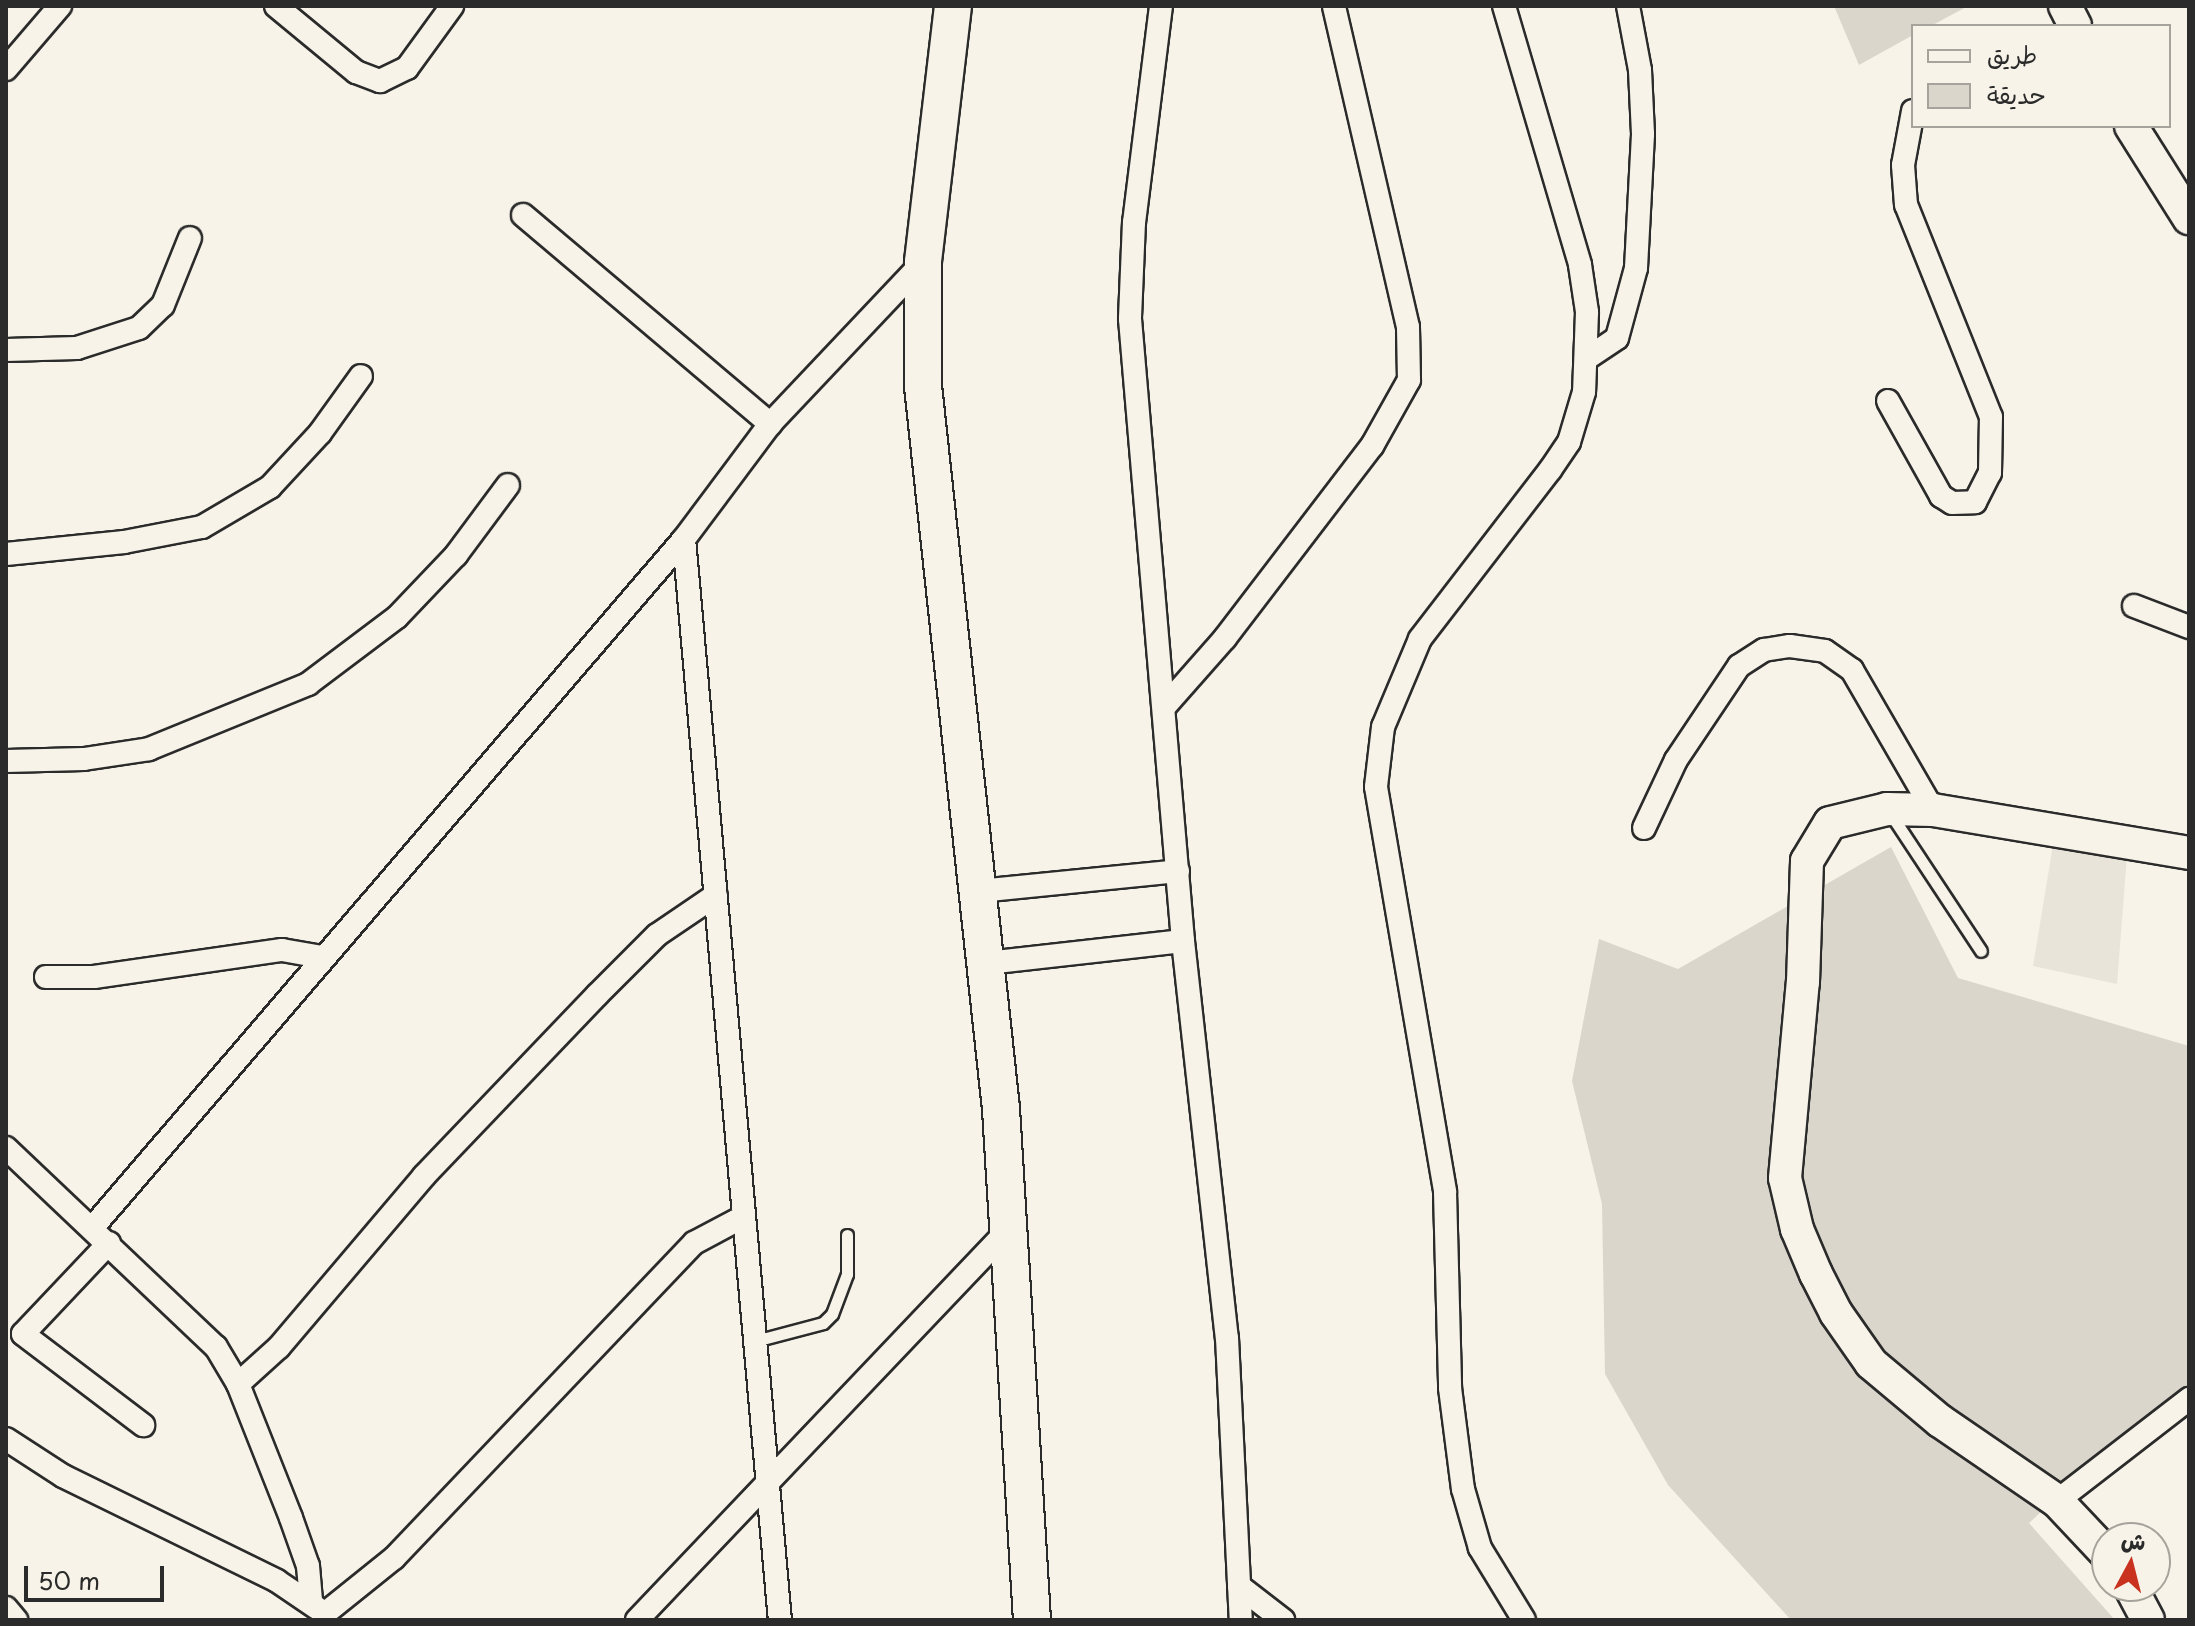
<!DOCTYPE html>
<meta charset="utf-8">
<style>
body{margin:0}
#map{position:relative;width:2195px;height:1626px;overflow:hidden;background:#f7f3e8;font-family:"Playpen Sans","Playpen Sans Arabic",sans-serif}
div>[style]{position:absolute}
.built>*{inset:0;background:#e8e4da}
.green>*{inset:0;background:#dad6cc}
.roads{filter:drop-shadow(2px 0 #2b2b2b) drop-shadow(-2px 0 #2b2b2b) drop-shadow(0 2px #2b2b2b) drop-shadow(0 -2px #2b2b2b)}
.lane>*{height:11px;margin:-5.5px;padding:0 5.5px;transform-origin:5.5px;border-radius:5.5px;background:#f7f3e8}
.street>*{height:22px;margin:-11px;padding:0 11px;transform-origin:11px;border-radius:11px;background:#f7f3e8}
.secondary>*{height:32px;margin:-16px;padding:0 16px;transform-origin:16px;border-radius:16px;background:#f7f3e8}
.primary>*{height:36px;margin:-18px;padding:0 18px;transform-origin:18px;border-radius:18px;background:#f7f3e8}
span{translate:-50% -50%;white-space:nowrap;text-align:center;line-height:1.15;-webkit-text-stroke:7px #f7f3e8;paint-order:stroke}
.frame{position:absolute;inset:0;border:8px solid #2b2b2b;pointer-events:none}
.legend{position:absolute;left:1911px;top:24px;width:260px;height:104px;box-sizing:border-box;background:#f7f3e8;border:2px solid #a5a39c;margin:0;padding:10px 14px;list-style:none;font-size:24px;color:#2b2b2b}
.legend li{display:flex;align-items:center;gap:16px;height:40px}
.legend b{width:40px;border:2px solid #a5a39c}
.north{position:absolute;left:2091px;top:1522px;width:80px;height:80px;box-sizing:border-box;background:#f7f3e8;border:2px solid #a5a39c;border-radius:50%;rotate:7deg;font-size:22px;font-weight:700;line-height:32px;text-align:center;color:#2b2b2b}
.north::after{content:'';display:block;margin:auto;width:28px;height:36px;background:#c8321e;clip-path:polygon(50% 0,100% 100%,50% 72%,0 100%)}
.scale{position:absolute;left:24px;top:1566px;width:140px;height:36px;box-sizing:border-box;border:4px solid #2b2b2b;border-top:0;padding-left:10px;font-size:24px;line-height:28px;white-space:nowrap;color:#2b2b2b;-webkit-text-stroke:6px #f7f3e8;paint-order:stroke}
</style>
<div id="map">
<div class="built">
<i style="clip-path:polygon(2053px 845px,2127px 856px,2117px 984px,2033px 966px)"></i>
</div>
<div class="green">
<i style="clip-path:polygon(1834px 6px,1968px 6px,1931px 26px,1913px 26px,1913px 35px,1859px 65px)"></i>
<i style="clip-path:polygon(1891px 847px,1958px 978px,2189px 1046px,2189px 1389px,2122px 1437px,2029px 1523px,2115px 1620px,1791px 1620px,1668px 1485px,1605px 1374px,1602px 1204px,1572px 1081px,1599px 939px,1678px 969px)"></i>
</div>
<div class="roads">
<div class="lane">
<i style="left:1890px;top:813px;width:165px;rotate:56.6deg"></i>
<i style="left:755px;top:1341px;width:70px;rotate:-14.8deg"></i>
<i style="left:823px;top:1323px;width:13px;rotate:-45deg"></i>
<i style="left:832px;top:1314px;width:43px;rotate:-69.4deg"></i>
<i style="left:847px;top:1274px;width:39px;rotate:-90deg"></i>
</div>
<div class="street">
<i style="left:276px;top:6px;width:104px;rotate:39.5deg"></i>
<i style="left:356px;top:72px;width:26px;rotate:21deg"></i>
<i style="left:380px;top:81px;width:30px;rotate:-26deg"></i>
<i style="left:407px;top:68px;width:77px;rotate:-54deg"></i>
<i style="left:1161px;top:6px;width:218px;rotate:97.1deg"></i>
<i style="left:1134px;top:222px;width:97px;rotate:92.4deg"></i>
<i style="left:1130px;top:319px;width:624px;rotate:85.13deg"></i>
<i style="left:1183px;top:941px;width:399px;rotate:83.7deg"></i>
<i style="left:1227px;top:1338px;width:282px;rotate:87.2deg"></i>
<i style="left:1504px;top:6px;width:270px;rotate:73.6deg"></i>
<i style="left:1580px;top:265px;width:48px;rotate:81.5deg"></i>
<i style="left:1587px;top:312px;width:80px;rotate:92.1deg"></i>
<i style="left:1584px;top:392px;width:52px;rotate:106.7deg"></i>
<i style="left:1569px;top:442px;width:34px;rotate:124deg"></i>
<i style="left:1550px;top:470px;width:213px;rotate:127.6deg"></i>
<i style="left:1420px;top:639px;width:95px;rotate:112.8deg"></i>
<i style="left:1383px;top:727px;width:60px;rotate:96.7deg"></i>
<i style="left:1376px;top:787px;width:411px;rotate:80.3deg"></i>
<i style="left:1445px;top:1192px;width:196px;rotate:88.5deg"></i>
<i style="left:1450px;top:1388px;width:102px;rotate:82.7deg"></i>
<i style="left:1463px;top:1489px;width:61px;rotate:73.9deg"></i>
<i style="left:1480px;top:1548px;width:84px;rotate:58.6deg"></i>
<i style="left:6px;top:69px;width:83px;rotate:-49.4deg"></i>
<i style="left:523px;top:215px;width:324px;rotate:40.2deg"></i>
<i style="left:6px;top:350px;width:71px;rotate:-1.6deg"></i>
<i style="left:77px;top:348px;width:65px;rotate:-17.9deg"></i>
<i style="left:139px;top:328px;width:33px;rotate:-44deg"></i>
<i style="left:163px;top:305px;width:72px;rotate:-68.1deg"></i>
<i style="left:1586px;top:359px;width:37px;rotate:-34deg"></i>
<i style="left:1617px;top:338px;width:73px;rotate:-74.8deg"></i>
<i style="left:1636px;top:268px;width:134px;rotate:-87deg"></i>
<i style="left:1643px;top:134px;width:64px;rotate:-92.7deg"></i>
<i style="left:1640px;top:70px;width:65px;rotate:-100.6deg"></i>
<i style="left:1888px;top:401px;width:109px;rotate:60.8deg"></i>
<i style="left:1941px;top:496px;width:13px;rotate:32deg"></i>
<i style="left:1952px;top:503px;width:23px;rotate:-2deg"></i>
<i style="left:1975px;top:502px;width:33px;rotate:-63deg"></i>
<i style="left:1990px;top:473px;width:56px;rotate:-89deg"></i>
<i style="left:1991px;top:417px;width:228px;rotate:-111.8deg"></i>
<i style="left:1906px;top:205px;width:40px;rotate:-94.3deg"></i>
<i style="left:1903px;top:165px;width:55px;rotate:-79.5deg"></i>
<i style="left:684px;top:539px;width:1085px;rotate:84.93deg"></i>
<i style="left:6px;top:554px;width:119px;rotate:-5.8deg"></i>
<i style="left:124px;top:542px;width:79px;rotate:-10.9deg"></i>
<i style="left:202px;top:527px;width:79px;rotate:-30.5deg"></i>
<i style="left:270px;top:487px;width:74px;rotate:-47.2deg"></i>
<i style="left:320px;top:433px;width:70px;rotate:-54.3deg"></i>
<i style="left:2134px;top:606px;width:59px;rotate:20.9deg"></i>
<i style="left:1166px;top:705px;width:89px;rotate:-48.6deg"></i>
<i style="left:1225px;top:638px;width:242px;rotate:-52.6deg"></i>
<i style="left:1372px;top:446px;width:76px;rotate:-60.7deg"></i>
<i style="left:1409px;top:380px;width:53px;rotate:-91.1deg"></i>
<i style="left:1408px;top:327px;width:329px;rotate:-103deg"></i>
<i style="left:6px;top:761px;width:78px;rotate:-1.5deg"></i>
<i style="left:84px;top:759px;width:66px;rotate:-8.7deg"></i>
<i style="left:149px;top:749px;width:172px;rotate:-22.2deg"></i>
<i style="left:308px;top:684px;width:111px;rotate:-37deg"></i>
<i style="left:397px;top:617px;width:86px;rotate:-46.4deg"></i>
<i style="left:456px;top:555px;width:87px;rotate:-53.4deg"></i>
<i style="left:1644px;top:828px;width:75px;rotate:-64.8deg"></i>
<i style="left:1676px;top:760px;width:113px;rotate:-56.2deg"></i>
<i style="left:1739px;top:666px;width:30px;rotate:-33deg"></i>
<i style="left:1764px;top:650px;width:26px;rotate:-9deg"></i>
<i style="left:1790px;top:646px;width:35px;rotate:8deg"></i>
<i style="left:1825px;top:651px;width:33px;rotate:35deg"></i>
<i style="left:1852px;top:670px;width:162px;rotate:59.9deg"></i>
<i style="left:979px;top:891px;width:200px;rotate:-5.7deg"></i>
<i style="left:987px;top:963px;width:197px;rotate:-6.4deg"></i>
<i style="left:46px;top:977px;width:48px"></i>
<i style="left:94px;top:977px;width:190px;rotate:-8.2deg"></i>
<i style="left:282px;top:950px;width:41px;rotate:9.9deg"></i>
<i style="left:6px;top:1148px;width:289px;rotate:43.5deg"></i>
<i style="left:216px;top:1347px;width:43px;rotate:59.3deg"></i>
<i style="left:238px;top:1384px;width:144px;rotate:68.4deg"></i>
<i style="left:291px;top:1518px;width:51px;rotate:70.5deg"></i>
<i style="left:308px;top:1566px;width:36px;rotate:85deg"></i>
<i style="left:93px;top:1227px;width:907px;rotate:-49.34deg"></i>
<i style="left:684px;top:539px;width:144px;rotate:-53.2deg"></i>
<i style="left:770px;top:424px;width:223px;rotate:-46.6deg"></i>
<i style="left:109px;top:1243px;width:125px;rotate:133.4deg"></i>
<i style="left:23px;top:1334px;width:151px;rotate:37.2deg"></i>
<i style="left:238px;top:1384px;width:55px;rotate:-42.1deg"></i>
<i style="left:279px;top:1347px;width:224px;rotate:-49.7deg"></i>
<i style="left:424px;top:1176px;width:250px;rotate:-46.3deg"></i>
<i style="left:597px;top:995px;width:85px;rotate:-45deg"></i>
<i style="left:657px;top:935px;width:71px;rotate:-34.1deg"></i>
<i style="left:6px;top:1439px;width:68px;rotate:33deg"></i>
<i style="left:63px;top:1476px;width:238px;rotate:26.1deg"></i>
<i style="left:277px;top:1581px;width:48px;rotate:34deg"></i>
<i style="left:2057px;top:1501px;width:167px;rotate:-37.7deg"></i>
<i style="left:1239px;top:1586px;width:56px;rotate:37.7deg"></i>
<i style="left:6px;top:1608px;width:16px;rotate:50deg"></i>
<i style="left:323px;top:1615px;width:91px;rotate:-38.8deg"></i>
<i style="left:394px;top:1558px;width:435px;rotate:-46.4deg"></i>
<i style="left:694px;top:1243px;width:53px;rotate:-28deg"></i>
<i style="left:637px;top:1620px;width:543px;rotate:-46.42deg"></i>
</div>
<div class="secondary">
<i style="left:2065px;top:6px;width:22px;rotate:63deg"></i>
<i style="left:2131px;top:126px;width:109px;rotate:57.8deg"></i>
<i style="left:2107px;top:1554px;width:73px;rotate:-133.3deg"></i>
<i style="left:2057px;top:1501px;width:142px;rotate:-145.6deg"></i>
<i style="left:1940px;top:1421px;width:90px;rotate:-140deg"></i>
<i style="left:1871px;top:1363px;width:61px;rotate:-125deg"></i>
<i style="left:1836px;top:1313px;width:44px;rotate:-117.1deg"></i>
<i style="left:1816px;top:1274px;width:49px;rotate:-112.9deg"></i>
<i style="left:1797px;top:1229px;width:52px;rotate:-103.2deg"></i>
<i style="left:1785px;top:1178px;width:197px;rotate:-84.8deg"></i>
<i style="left:1803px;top:982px;width:121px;rotate:-88.1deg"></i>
<i style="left:1807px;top:861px;width:44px;rotate:-58.8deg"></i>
<i style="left:1830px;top:823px;width:59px;rotate:-13.8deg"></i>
<i style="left:1887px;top:809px;width:46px;rotate:1.2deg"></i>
<i style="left:1933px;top:810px;width:260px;rotate:9.5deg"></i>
<i style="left:2130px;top:1586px;width:38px;rotate:62deg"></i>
</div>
<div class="primary">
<i style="left:953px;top:6px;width:258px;rotate:96.7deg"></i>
<i style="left:923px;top:262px;width:124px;rotate:90deg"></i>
<i style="left:923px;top:386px;width:727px;rotate:83.84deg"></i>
<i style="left:1001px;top:1109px;width:512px;rotate:86.53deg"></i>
</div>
</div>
<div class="frame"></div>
<ul class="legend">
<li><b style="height:10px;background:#f7f3e8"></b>طريق</li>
<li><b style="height:22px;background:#dad6cc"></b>حديقة</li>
</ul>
<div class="north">ش</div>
<div class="scale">50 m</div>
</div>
